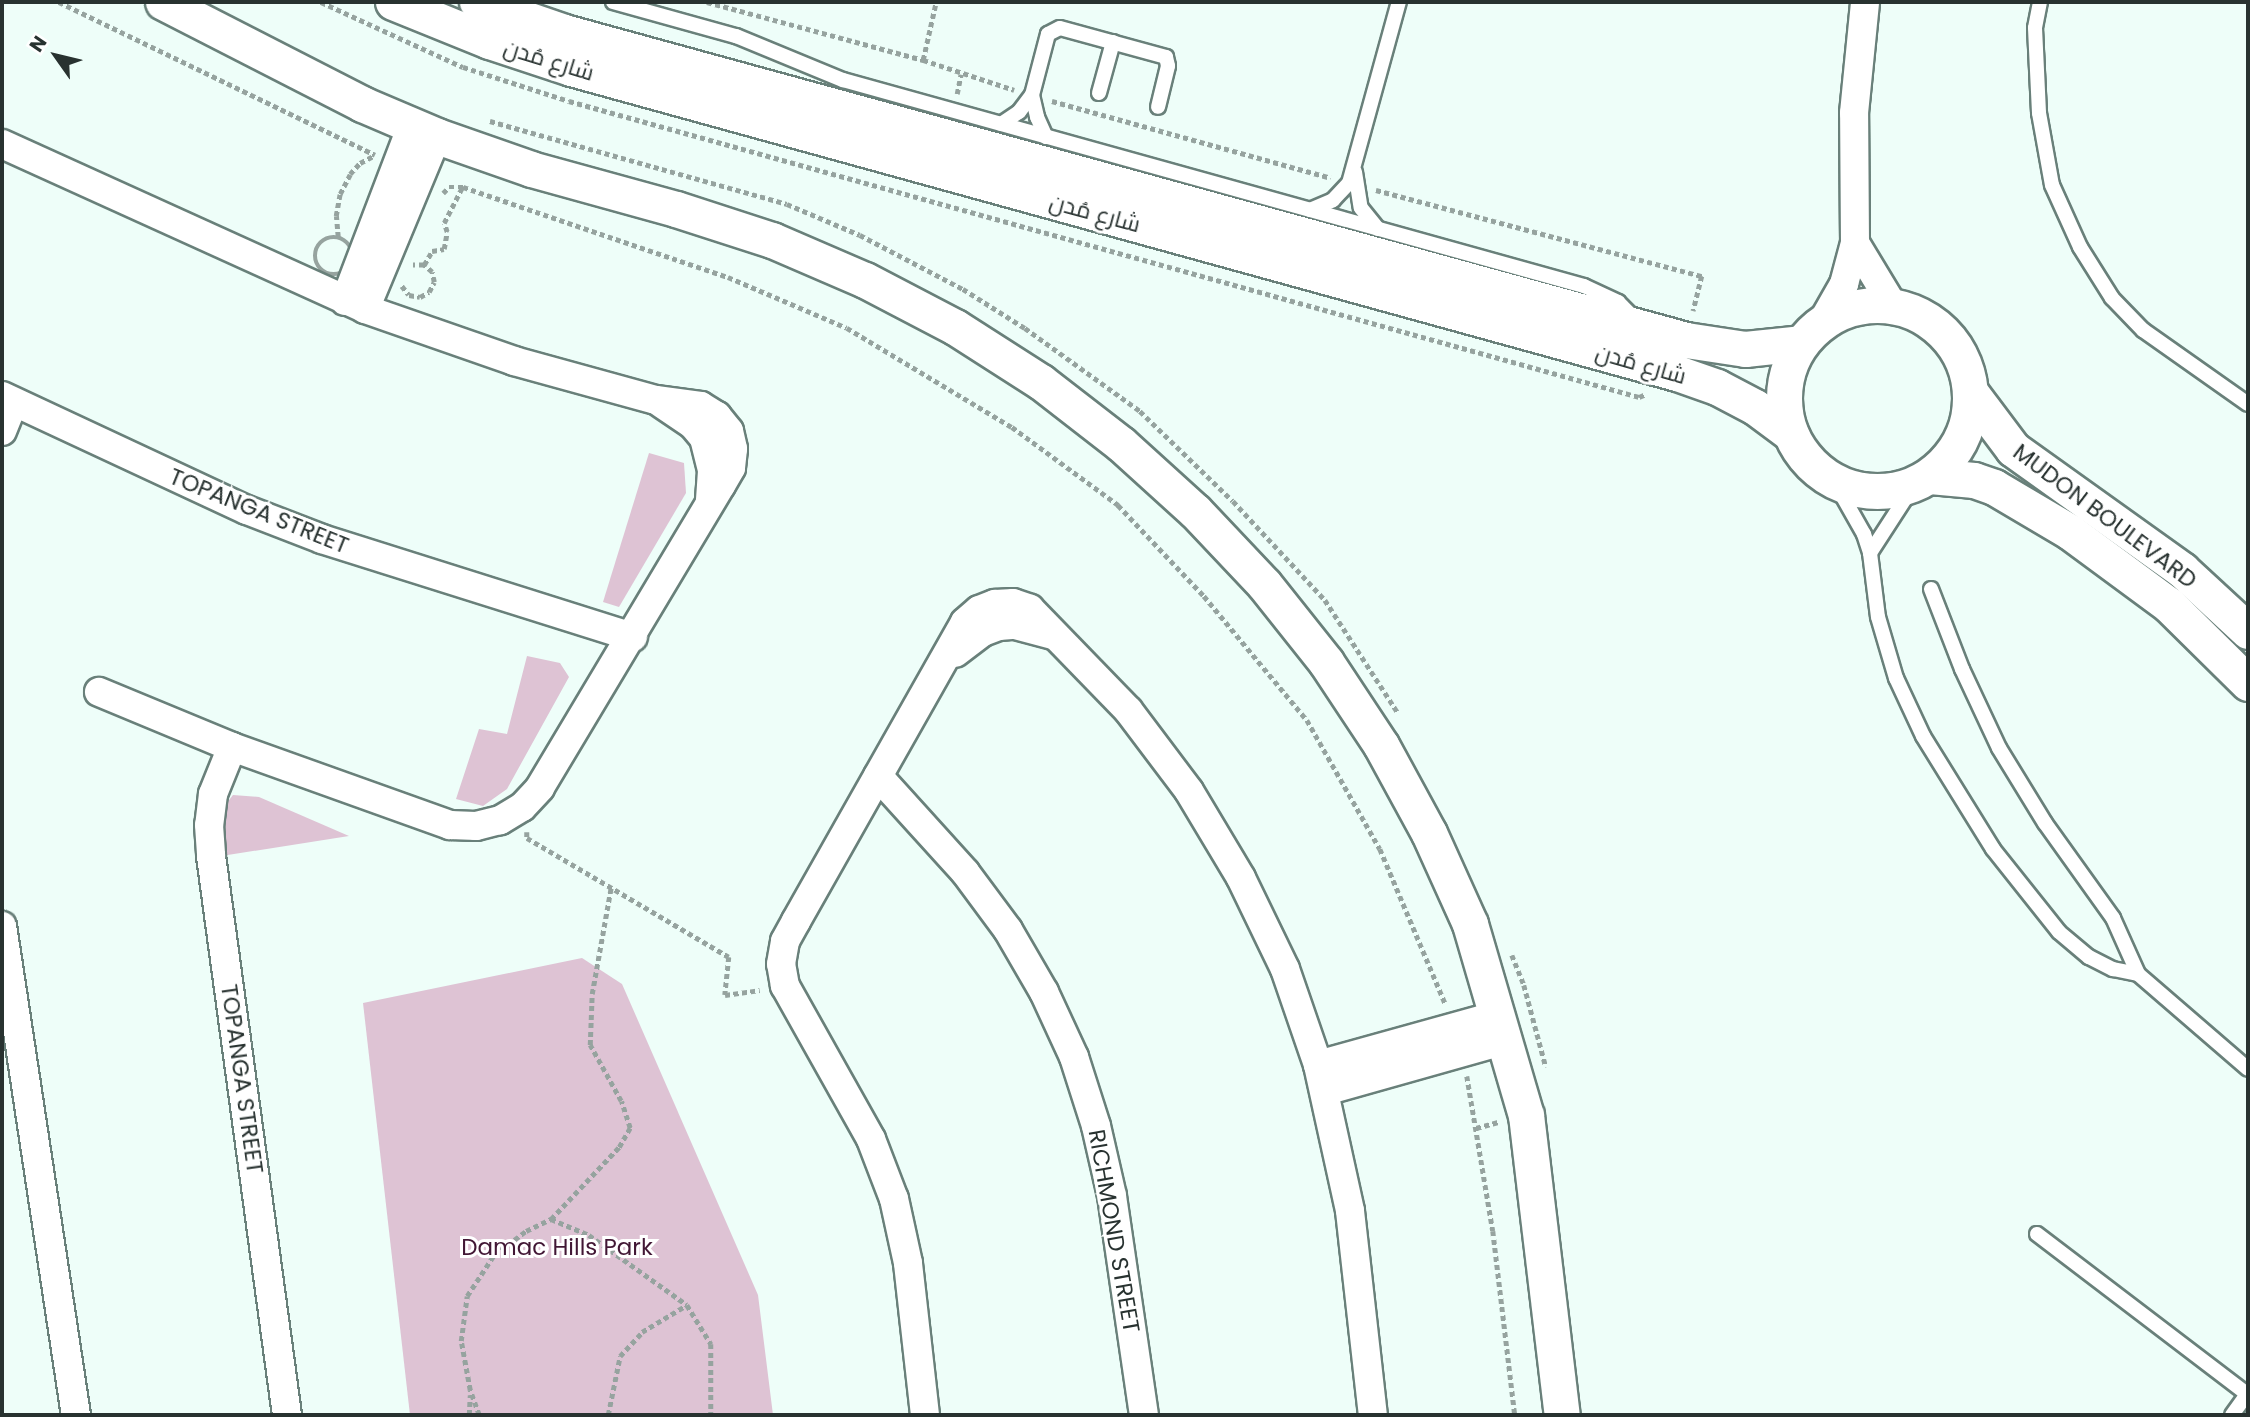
<!DOCTYPE html>
<meta charset="utf-8">
<style>
body{margin:0}
#map{position:relative;width:2250px;height:1417px;overflow:hidden;background:#eefef9;font-family:Poppins,Cairo,sans-serif}
div>[style]{position:absolute}
.green>*{inset:0;background:#dec3d4}
.path>*{height:4.5px;margin-top:-2.25px;transform-origin:0;background:repeating-linear-gradient(90deg,#96a39f 0 5px,transparent 0 8.5px)}
.path>.ring{margin:-2.25px;padding:0;box-sizing:content-box;background:none;border:4.5px solid #96a39f;border-radius:50%}
.roads{filter:drop-shadow(2px 0 #69807a) drop-shadow(-2px 0 #69807a) drop-shadow(0 2px #69807a) drop-shadow(0 -2px #69807a)}
.service>*{height:14px;margin:-7px;padding:0 7px;transform-origin:7px;border-radius:7px;background:#fff}
.minor>*{height:28px;margin:-14px;padding:0 14px;transform-origin:14px;border-radius:14px;background:#fff}
.tertiary>*{height:35px;margin:-17.5px;padding:0 17.5px;transform-origin:17.5px;border-radius:17.5px;background:#fff}
.tertiary>.ring{margin:-17.5px;padding:0;box-sizing:content-box;background:none;border:35px solid #fff;border-radius:50%}
span{translate:-50% -50%;white-space:nowrap;text-align:center;line-height:1.15;-webkit-text-stroke:6px #fff;paint-order:stroke}
.street-label{font-size:23px;color:#283230}
.park-label{font-size:23px;color:#421735}
.frame{position:absolute;inset:0;border:4px solid #283230;pointer-events:none}
.north{position:absolute;left:21px;top:21px;width:70px;height:70px;-webkit-text-stroke:5px #fff;paint-order:stroke;rotate:304deg;font-size:19px;font-weight:700;line-height:28px;text-align:center;color:#283230}
.north::after{content:'';display:block;margin:auto;width:24px;height:32px;background:#283230;clip-path:polygon(50% 0,100% 100%,50% 72%,0 100%)}
</style>
<div id="map">
<div class="green">
<i style="clip-path:polygon(649px 453px,684px 463px,686px 493px,619px 607px,603px 602px)"></i>
<i style="clip-path:polygon(527px 656px,560px 663px,569px 677px,507px 789px,483px 806px,456px 799px,479px 729px,507px 734px)"></i>
<i style="clip-path:polygon(233px 795px,259px 797px,349px 836px,215px 857px,215px 818px)"></i>
<i style="clip-path:polygon(582px 958px,622px 984px,758px 1295px,773px 1415px,410px 1415px,363px 1003px)"></i>
</div>
<div class="path">
<i style="left:59px;top:2px;width:351px;rotate:25.8deg"></i>
<i style="left:321px;top:2px;width:156px;rotate:24.6deg"></i>
<i style="left:463px;top:67px;width:111px;rotate:17.8deg"></i>
<i style="left:569px;top:101px;width:1110px;rotate:15.46deg"></i>
<i style="left:1639px;top:397px;width:8px;rotate:-23deg"></i>
<i style="left:707px;top:2px;width:224px;rotate:15deg"></i>
<i style="left:923px;top:60px;width:96px;rotate:18.2deg"></i>
<i style="left:923px;top:60px;width:59px;rotate:-77.4deg"></i>
<i style="left:957px;top:94px;width:20px;rotate:-79deg"></i>
<i style="left:1052px;top:101px;width:289px;rotate:15.4deg"></i>
<i style="left:490px;top:121px;width:308px;rotate:15.6deg"></i>
<i style="left:787px;top:204px;width:79px;rotate:23deg"></i>
<i style="left:860px;top:235px;width:116px;rotate:27.7deg"></i>
<i style="left:963px;top:289px;width:73px;rotate:32.2deg"></i>
<i style="left:1025px;top:328px;width:142px;rotate:35.8deg"></i>
<i style="left:1140px;top:411px;width:129px;rotate:44.1deg"></i>
<i style="left:1233px;top:501px;width:135px;rotate:47.1deg"></i>
<i style="left:1325px;top:600px;width:135px;rotate:57.1deg"></i>
<i style="left:1376px;top:190px;width:337px;rotate:14.8deg"></i>
<i style="left:1702px;top:276px;width:36px;rotate:104deg"></i>
<i style="left:443px;top:193px;width:8px;rotate:-45deg"></i>
<i style="left:449px;top:187px;width:14px"></i>
<i style="left:463px;top:187px;width:280px;rotate:18.8deg"></i>
<i style="left:728px;top:277px;width:129px;rotate:23.2deg"></i>
<i style="left:847px;top:328px;width:192px;rotate:31deg"></i>
<i style="left:1012px;top:427px;width:132px;rotate:36.3deg"></i>
<i style="left:1118px;top:505px;width:125px;rotate:46.6deg"></i>
<i style="left:1204px;top:596px;width:161px;rotate:50.3deg"></i>
<i style="left:1307px;top:720px;width:148px;rotate:60.5deg"></i>
<i style="left:1380px;top:849px;width:169px;rotate:67.1deg"></i>
<i style="left:338px;top:237px;width:21px;rotate:-95deg"></i>
<i style="left:336px;top:216px;width:22px;rotate:-80deg"></i>
<i style="left:340px;top:194px;width:22px;rotate:-63deg"></i>
<i style="left:350px;top:174px;width:15px;rotate:-48deg"></i>
<i style="left:360px;top:163px;width:15px;rotate:-28deg"></i>
<i class="ring" style="left:315px;top:237px;width:33.5px;height:33.5px"></i>
<i style="left:424px;top:265px;width:16px;rotate:-60deg"></i>
<i style="left:432px;top:251px;width:12px;rotate:-9deg"></i>
<i style="left:444px;top:249px;width:17px;rotate:-80deg"></i>
<i style="left:447px;top:232px;width:9px;rotate:-108deg"></i>
<i style="left:444px;top:223px;width:39px;rotate:-63deg"></i>
<i style="left:402px;top:286px;width:11px;rotate:52deg"></i>
<i style="left:409px;top:295px;width:11px;rotate:10deg"></i>
<i style="left:420px;top:297px;width:10px;rotate:-29deg"></i>
<i style="left:429px;top:292px;width:11px;rotate:-63deg"></i>
<i style="left:434px;top:282px;width:10px;rotate:-101deg"></i>
<i style="left:432px;top:272px;width:11px;rotate:-139deg"></i>
<i style="left:424px;top:265px;width:11px;rotate:180deg"></i>
<i style="left:527px;top:832px;width:6px;rotate:90deg"></i>
<i style="left:527px;top:838px;width:234px;rotate:30.5deg"></i>
<i style="left:729px;top:957px;width:38px;rotate:96deg"></i>
<i style="left:725px;top:995px;width:35px;rotate:-8deg"></i>
<i style="left:1512px;top:955px;width:32px;rotate:68deg"></i>
<i style="left:1524px;top:985px;width:85px;rotate:75deg"></i>
<i style="left:1467px;top:1076px;width:157px;rotate:80.5deg"></i>
<i style="left:1493px;top:1231px;width:185px;rotate:83.2deg"></i>
<i style="left:1476px;top:1128px;width:23px;rotate:-15deg"></i>
<i style="left:551px;top:1219px;width:99px;rotate:-46.6deg"></i>
<i style="left:619px;top:1147px;width:22px;rotate:-60deg"></i>
<i style="left:630px;top:1128px;width:28px;rotate:-108deg"></i>
<i style="left:621px;top:1101px;width:64px;rotate:-119deg"></i>
<i style="left:590px;top:1045px;width:51px;rotate:-87.8deg"></i>
<i style="left:592px;top:994px;width:109px;rotate:-79.9deg"></i>
<i style="left:469px;top:1415px;width:20px;rotate:-87deg"></i>
<i style="left:479px;top:1415px;width:27px;rotate:-110deg"></i>
<i style="left:470px;top:1390px;width:50px;rotate:-100.4deg"></i>
<i style="left:461px;top:1341px;width:45px;rotate:-82.4deg"></i>
<i style="left:467px;top:1296px;width:49px;rotate:-56.6deg"></i>
<i style="left:494px;top:1255px;width:40px;rotate:-37deg"></i>
<i style="left:526px;top:1231px;width:28px;rotate:-26deg"></i>
<i style="left:551px;top:1219px;width:41px;rotate:22.8deg"></i>
<i style="left:589px;top:1235px;width:120px;rotate:35.5deg"></i>
<i style="left:687px;top:1305px;width:46px;rotate:58.4deg"></i>
<i style="left:711px;top:1344px;width:71px;rotate:90deg"></i>
<i style="left:608px;top:1415px;width:60px;rotate:-78.5deg"></i>
<i style="left:620px;top:1356px;width:33px;rotate:-47deg"></i>
<i style="left:642px;top:1332px;width:52px;rotate:-31deg"></i>
</div>
<div class="roads">
<div class="service">
<i style="left:613px;top:2px;width:128px;rotate:15.5deg"></i>
<i style="left:736px;top:36px;width:116px;rotate:22.4deg"></i>
<i style="left:843px;top:80px;width:769px;rotate:15.54deg"></i>
<i style="left:1584px;top:286px;width:38px;rotate:25deg"></i>
<i style="left:1618px;top:302px;width:20px;rotate:45deg"></i>
<i style="left:2040px;top:2px;width:26px;rotate:101deg"></i>
<i style="left:2035px;top:28px;width:85px;rotate:87.3deg"></i>
<i style="left:2039px;top:113px;width:73px;rotate:79.8deg"></i>
<i style="left:2052px;top:185px;width:68px;rotate:65.7deg"></i>
<i style="left:2080px;top:247px;width:60px;rotate:57.9deg"></i>
<i style="left:2112px;top:298px;width:45px;rotate:45.9deg"></i>
<i style="left:2143px;top:330px;width:128px;rotate:35.2deg"></i>
<i style="left:1099px;top:93px;width:53px;rotate:-74.6deg"></i>
<i style="left:1032px;top:95px;width:23px;rotate:77deg"></i>
<i style="left:1037px;top:117px;width:22px;rotate:66deg"></i>
<i style="left:1001px;top:124px;width:22px;rotate:-34deg"></i>
<i style="left:1019px;top:112px;width:21px;rotate:-53deg"></i>
<i style="left:1032px;top:95px;width:63px;rotate:-75.3deg"></i>
<i style="left:1048px;top:34px;width:13px;rotate:-27deg"></i>
<i style="left:1060px;top:28px;width:110px;rotate:15.3deg"></i>
<i style="left:1166px;top:57px;width:9px;rotate:77deg"></i>
<i style="left:1168px;top:66px;width:42px;rotate:103.7deg"></i>
<i style="left:1355px;top:172px;width:36px;rotate:81deg"></i>
<i style="left:1361px;top:208px;width:27px;rotate:51deg"></i>
<i style="left:1310px;top:210px;width:25px;rotate:-23deg"></i>
<i style="left:1333px;top:200px;width:23px;rotate:-47deg"></i>
<i style="left:1349px;top:183px;width:188px;rotate:-74.6deg"></i>
<i style="left:1834px;top:481px;width:61px;rotate:60.5deg"></i>
<i style="left:1864px;top:534px;width:20px;rotate:72deg"></i>
<i style="left:1870px;top:553px;width:64px;rotate:82.9deg"></i>
<i style="left:1878px;top:617px;width:64px;rotate:73.6deg"></i>
<i style="left:1896px;top:678px;width:64px;rotate:65deg"></i>
<i style="left:1923px;top:736px;width:133px;rotate:58.2deg"></i>
<i style="left:1993px;top:849px;width:106px;rotate:51.5deg"></i>
<i style="left:2059px;top:932px;width:39px;rotate:40deg"></i>
<i style="left:2089px;top:957px;width:27px;rotate:27deg"></i>
<i style="left:2113px;top:969px;width:25px;rotate:11deg"></i>
<i style="left:2138px;top:974px;width:145px;rotate:40.8deg"></i>
<i style="left:1870px;top:553px;width:81px;rotate:-57.1deg"></i>
<i style="left:1931px;top:589px;width:86px;rotate:68.8deg"></i>
<i style="left:1962px;top:669px;width:87px;rotate:64.9deg"></i>
<i style="left:1999px;top:748px;width:88px;rotate:58.5deg"></i>
<i style="left:2045px;top:823px;width:117px;rotate:54.4deg"></i>
<i style="left:2113px;top:918px;width:61px;rotate:65.9deg"></i>
<i style="left:2037px;top:1234px;width:264px;rotate:37.3deg"></i>
<i style="left:2232px;top:1415px;width:27px;rotate:-54deg"></i>
</div>
<div class="minor">
<i style="left:2px;top:144px;width:399px;rotate:24.4deg"></i>
<i style="left:365px;top:309px;width:158px;rotate:19.2deg"></i>
<i style="left:514px;top:361px;width:147px;rotate:15.4deg"></i>
<i style="left:656px;top:400px;width:45px;rotate:7.6deg"></i>
<i style="left:701px;top:406px;width:19px;rotate:32deg"></i>
<i style="left:717px;top:416px;width:19px;rotate:51deg"></i>
<i style="left:729px;top:431px;width:18px;rotate:77deg"></i>
<i style="left:733px;top:449px;width:19px;rotate:96deg"></i>
<i style="left:731px;top:468px;width:20px;rotate:120deg"></i>
<i style="left:721px;top:485px;width:353px;rotate:120.9deg"></i>
<i style="left:540px;top:788px;width:26px;rotate:133deg"></i>
<i style="left:522px;top:807px;width:26px;rotate:149deg"></i>
<i style="left:500px;top:820px;width:25px;rotate:166deg"></i>
<i style="left:476px;top:826px;width:26px;rotate:-178deg"></i>
<i style="left:450px;top:825px;width:232px;rotate:-160.3deg"></i>
<i style="left:232px;top:747px;width:144px;rotate:-157.5deg"></i>
<i style="left:1855px;top:243px;width:71px;rotate:58.8deg"></i>
<i style="left:345px;top:301px;width:187px;rotate:-69.1deg"></i>
<i style="left:365px;top:309px;width:187px;rotate:-67.4deg"></i>
<i style="left:1823px;top:321px;width:43px;rotate:-60.4deg"></i>
<i style="left:1844px;top:284px;width:42px;rotate:-75deg"></i>
<i style="left:1855px;top:243px;width:130px;rotate:-90.4deg"></i>
<i style="left:1854px;top:113px;width:112px;rotate:-84.3deg"></i>
<i style="left:2px;top:396px;width:270px;rotate:25deg"></i>
<i style="left:247px;top:510px;width:80px;rotate:21.1deg"></i>
<i style="left:322px;top:539px;width:326px;rotate:17.5deg"></i>
<i style="left:662px;top:404px;width:37px;rotate:34deg"></i>
<i style="left:693px;top:425px;width:17px;rotate:50deg"></i>
<i style="left:704px;top:438px;width:34px;rotate:76deg"></i>
<i style="left:712px;top:471px;width:31px;rotate:94deg"></i>
<i style="left:2px;top:431px;width:31px;rotate:-68deg"></i>
<i style="left:955px;top:653px;width:35px;rotate:-37deg"></i>
<i style="left:983px;top:632px;width:17px;rotate:-21deg"></i>
<i style="left:999px;top:626px;width:16px;rotate:-4deg"></i>
<i style="left:1015px;top:625px;width:38px;rotate:15deg"></i>
<i style="left:232px;top:747px;width:51px;rotate:112deg"></i>
<i style="left:213px;top:794px;width:31px;rotate:97deg"></i>
<i style="left:209px;top:825px;width:31px;rotate:86deg"></i>
<i style="left:211px;top:856px;width:564px;rotate:82.26deg"></i>
<i style="left:878px;top:776px;width:130px;rotate:47.8deg"></i>
<i style="left:965px;top:872px;width:72px;rotate:53.4deg"></i>
<i style="left:1008px;top:930px;width:72px;rotate:59.9deg"></i>
<i style="left:1044px;top:992px;width:72px;rotate:65.2deg"></i>
<i style="left:1074px;top:1057px;width:72px;rotate:72.3deg"></i>
<i style="left:1096px;top:1126px;width:72px;rotate:77.1deg"></i>
<i style="left:1112px;top:1196px;width:221px;rotate:81.7deg"></i>
<i style="left:2px;top:926px;width:495px;rotate:81.4deg"></i>
<i style="left:1318px;top:1065px;width:187px;rotate:-15.5deg"></i>
<i style="left:1325px;top:1091px;width:188px;rotate:-15.7deg"></i>
<i style="left:925px;top:1415px;width:153px;rotate:-96.4deg"></i>
<i style="left:908px;top:1263px;width:66px;rotate:-102.3deg"></i>
<i style="left:894px;top:1199px;width:64px;rotate:-111deg"></i>
<i style="left:871px;top:1139px;width:176px;rotate:-119.3deg"></i>
<i style="left:785px;top:986px;width:22px;rotate:-100deg"></i>
<i style="left:781px;top:964px;width:23px;rotate:-80deg"></i>
<i style="left:785px;top:941px;width:23px;rotate:-61deg"></i>
<i style="left:796px;top:921px;width:343px;rotate:-60.5deg"></i>
<i style="left:965px;top:622px;width:18px;rotate:-41deg"></i>
<i style="left:979px;top:610px;width:17px;rotate:-21deg"></i>
<i style="left:995px;top:604px;width:18px;rotate:-3deg"></i>
<i style="left:1013px;top:603px;width:18px;rotate:19deg"></i>
<i style="left:1030px;top:609px;width:141px;rotate:45.9deg"></i>
<i style="left:1128px;top:710px;width:101px;rotate:53deg"></i>
<i style="left:1189px;top:791px;width:101px;rotate:59.1deg"></i>
<i style="left:1241px;top:878px;width:101px;rotate:64.2deg"></i>
<i style="left:1285px;top:969px;width:102px;rotate:71deg"></i>
<i style="left:1318px;top:1065px;width:149px;rotate:77.6deg"></i>
<i style="left:1350px;top:1211px;width:205px;rotate:83.6deg"></i>
</div>
<div class="tertiary">
<i style="left:163px;top:2px;width:224px;rotate:27.1deg"></i>
<i style="left:362px;top:104px;width:82px;rotate:23.1deg"></i>
<i style="left:437px;top:136px;width:100px;rotate:19.3deg"></i>
<i style="left:531px;top:169px;width:150px;rotate:15.4deg"></i>
<i style="left:676px;top:209px;width:101px;rotate:17.9deg"></i>
<i style="left:772px;top:240px;width:101px;rotate:23.3deg"></i>
<i style="left:865px;top:280px;width:102px;rotate:27.6deg"></i>
<i style="left:955px;top:327px;width:102px;rotate:32.6deg"></i>
<i style="left:1041px;top:382px;width:101px;rotate:37.8deg"></i>
<i style="left:1121px;top:444px;width:100px;rotate:42.2deg"></i>
<i style="left:1195px;top:511px;width:100px;rotate:46.6deg"></i>
<i style="left:1264px;top:584px;width:100px;rotate:51.5deg"></i>
<i style="left:1326px;top:662px;width:100px;rotate:56.5deg"></i>
<i style="left:1381px;top:745px;width:100px;rotate:61.4deg"></i>
<i style="left:1429px;top:833px;width:100px;rotate:65.7deg"></i>
<i style="left:1470px;top:924px;width:199px;rotate:73.7deg"></i>
<i style="left:1526px;top:1115px;width:302px;rotate:83.2deg"></i>
<i style="left:393px;top:2px;width:104px;rotate:22.1deg"></i>
<i style="left:489px;top:41px;width:86px;rotate:18.2deg"></i>
<i style="left:571px;top:68px;width:1147px;rotate:15.42deg"></i>
<i style="left:1677px;top:373px;width:42px;rotate:19.3deg"></i>
<i style="left:1717px;top:387px;width:43px;rotate:27.8deg"></i>
<i style="left:1755px;top:407px;width:44px;rotate:36.6deg"></i>
<i style="left:477px;top:2px;width:92px;rotate:19deg"></i>
<i style="left:564px;top:32px;width:1164px;rotate:15.35deg"></i>
<i style="left:1686px;top:340px;width:60px;rotate:8.7deg"></i>
<i style="left:1745px;top:349px;width:56px;rotate:-6.1deg"></i>
<i class="ring" style="left:1784px;top:305px;width:151px;height:151px"></i>
<i style="left:1971px;top:393px;width:70px;rotate:53.1deg"></i>
<i style="left:2013px;top:449px;width:208px;rotate:35.6deg"></i>
<i style="left:2182px;top:570px;width:90px;rotate:42.7deg"></i>
<i style="left:1930px;top:476px;width:44px;rotate:5.2deg"></i>
<i style="left:1974px;top:480px;width:21px;rotate:19deg"></i>
<i style="left:1994px;top:487px;width:88px;rotate:30.6deg"></i>
<i style="left:2070px;top:532px;width:123px;rotate:36.4deg"></i>
<i style="left:2169px;top:605px;width:111px;rotate:44.6deg"></i>
</div>
</div>
<div class="street-label">
<span style="left:549px;top:60px;rotate:17deg">شارع مُدن</span>
<span style="left:1095px;top:213px;rotate:15deg">شارع مُدن</span>
<span style="left:1641px;top:364px;rotate:16deg">شارع مُدن</span>
<span style="left:259px;top:511px;rotate:22deg">TOPANGA STREET</span>
<span style="left:2105px;top:516px;rotate:37deg">MUDON BOULEVARD</span>
<span style="left:242px;top:1079px;rotate:82deg">TOPANGA STREET</span>
<span style="left:1114px;top:1231px;rotate:80deg">RICHMOND STREET</span>
</div>
<div class="park-label">
<span style="left:557px;top:1247px">Damac Hills Park</span>
</div>
<div class="frame"></div>
<div class="north">N</div>
</div>
